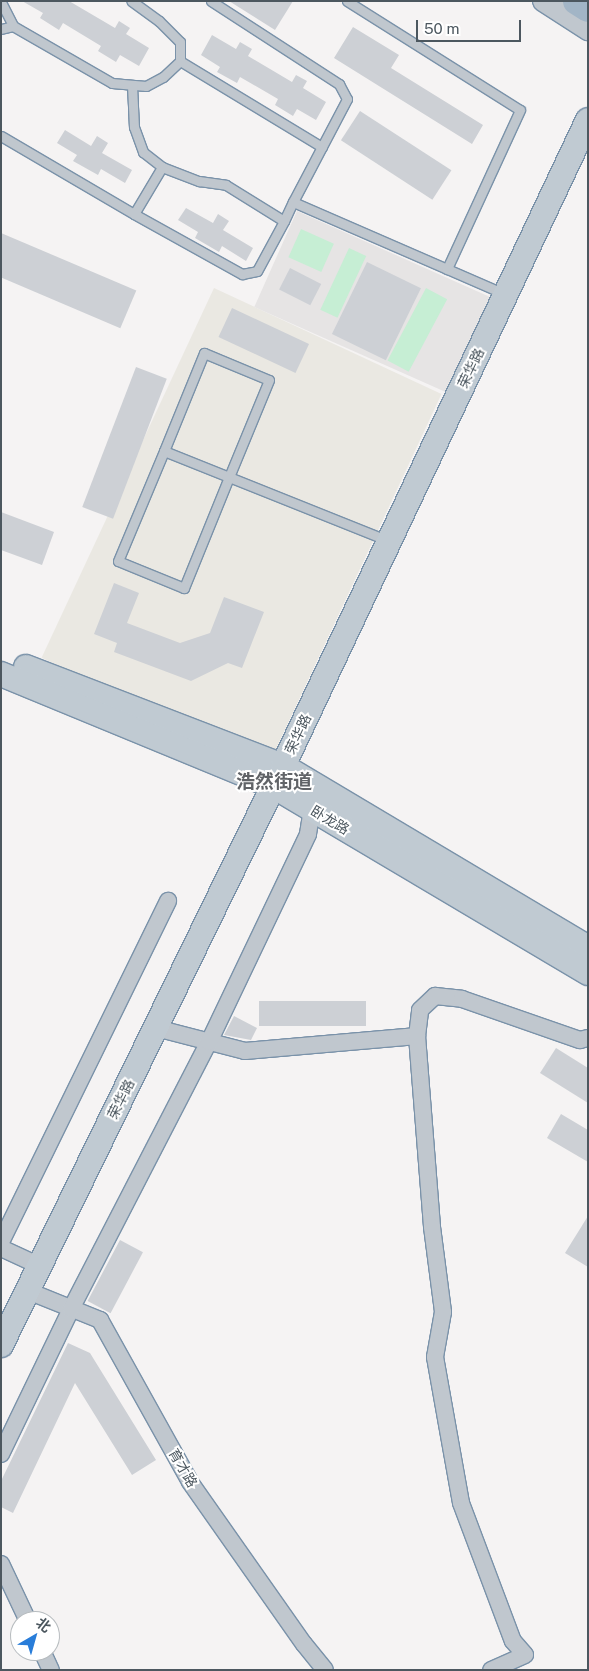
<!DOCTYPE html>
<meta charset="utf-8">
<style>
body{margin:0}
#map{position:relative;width:589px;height:1671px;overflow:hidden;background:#f5f3f3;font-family:"Public Sans","Noto Sans SC",sans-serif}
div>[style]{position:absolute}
.commercial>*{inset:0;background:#eae8e2;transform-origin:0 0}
.education>*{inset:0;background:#e6e4e4;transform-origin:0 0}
.green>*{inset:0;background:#c6eed4;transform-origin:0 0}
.building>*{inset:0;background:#cdd0d5;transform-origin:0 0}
.roads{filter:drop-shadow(1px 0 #7a92a9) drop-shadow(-1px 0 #7a92a9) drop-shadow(0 1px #7a92a9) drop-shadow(0 -1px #7a92a9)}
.service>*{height:9px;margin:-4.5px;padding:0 4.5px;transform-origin:4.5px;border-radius:4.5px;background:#c0c7ce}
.minor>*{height:16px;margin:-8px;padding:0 8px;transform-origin:8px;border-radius:8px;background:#c0c7ce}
.tertiary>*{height:20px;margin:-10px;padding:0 10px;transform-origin:10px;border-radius:10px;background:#c0c7ce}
.secondary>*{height:24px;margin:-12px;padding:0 12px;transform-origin:12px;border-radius:12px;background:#c0cad2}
.trunk>*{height:28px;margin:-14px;padding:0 14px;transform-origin:14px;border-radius:14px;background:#a2b5c6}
span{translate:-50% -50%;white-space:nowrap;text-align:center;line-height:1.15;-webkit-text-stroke:4px #fff;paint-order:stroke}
.street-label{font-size:14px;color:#4c575f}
.district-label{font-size:19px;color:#606367;font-weight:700}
.frame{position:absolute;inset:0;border:2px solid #4c575f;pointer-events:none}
.north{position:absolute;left:10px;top:1611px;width:50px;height:50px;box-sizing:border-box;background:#fff;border:1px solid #b7bcbf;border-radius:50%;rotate:38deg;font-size:14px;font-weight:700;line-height:20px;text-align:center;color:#4c575f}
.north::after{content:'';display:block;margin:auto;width:18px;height:22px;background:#297dd9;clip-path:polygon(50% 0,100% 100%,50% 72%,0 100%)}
.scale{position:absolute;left:416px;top:20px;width:105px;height:22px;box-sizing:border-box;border:2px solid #4c575f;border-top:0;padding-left:6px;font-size:15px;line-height:18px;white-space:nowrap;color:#4c575f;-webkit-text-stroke:4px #fff;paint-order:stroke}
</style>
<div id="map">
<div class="commercial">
<i style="left:214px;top:288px;width:251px;height:408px;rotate:25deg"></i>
</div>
<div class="education">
<i style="left:297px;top:211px;width:215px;height:105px;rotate:24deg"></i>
</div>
<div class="green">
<i style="left:301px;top:229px;width:36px;height:31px;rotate:24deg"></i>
<i style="left:349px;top:248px;width:19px;height:68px;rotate:25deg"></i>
<i style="left:426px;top:288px;width:24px;height:82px;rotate:28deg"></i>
</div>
<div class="building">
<i style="clip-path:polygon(22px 1px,69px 1px,115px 28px,119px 21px,130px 28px,126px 34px,149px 48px,139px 66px,120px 55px,116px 62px,98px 51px,101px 46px,63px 23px,59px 30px,40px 18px,43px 13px)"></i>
<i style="clip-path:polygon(229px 1px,293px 1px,275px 30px)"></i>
<i style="clip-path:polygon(353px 27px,399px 55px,391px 68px,483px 125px,472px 144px,334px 58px)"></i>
<i style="clip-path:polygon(212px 35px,236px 49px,240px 42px,252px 49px,248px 56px,292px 82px,296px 75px,307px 81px,303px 88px,326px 102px,316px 120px,297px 109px,293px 116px,275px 105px,278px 99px,240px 77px,237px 83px,217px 72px,220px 67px,201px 55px)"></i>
<i style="left:360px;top:111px;width:109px;height:35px;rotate:33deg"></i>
<i style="clip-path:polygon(65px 130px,91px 146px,97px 136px,108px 143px,102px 153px,132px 170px,125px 183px,101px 169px,98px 175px,73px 161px,77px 155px,57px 143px)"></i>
<i style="clip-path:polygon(186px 208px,213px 223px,218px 214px,229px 221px,223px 230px,253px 248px,246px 261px,222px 246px,219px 252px,195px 238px,198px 232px,178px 220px)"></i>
<i style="left:1px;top:233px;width:147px;height:41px;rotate:23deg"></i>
<i style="left:367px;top:262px;width:60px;height:80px;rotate:26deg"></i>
<i style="left:290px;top:268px;width:35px;height:24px;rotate:27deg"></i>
<i style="left:232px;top:308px;width:85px;height:32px;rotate:25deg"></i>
<i style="left:136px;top:367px;width:33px;height:150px;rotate:21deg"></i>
<i style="clip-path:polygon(1px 512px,54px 532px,42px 565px,1px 550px)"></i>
<i style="clip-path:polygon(114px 583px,139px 593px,127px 623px,180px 643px,210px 633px,224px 597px,264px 612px,242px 668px,228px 663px,191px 681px,114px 652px,117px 643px,94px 634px)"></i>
<i style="left:259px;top:1001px;width:107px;height:25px"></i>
<i style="clip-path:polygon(234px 1016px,257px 1028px,251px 1040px,224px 1035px)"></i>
<i style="clip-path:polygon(556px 1048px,588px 1068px,588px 1103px,540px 1073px)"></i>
<i style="clip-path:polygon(561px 1114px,588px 1130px,588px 1162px,547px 1138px)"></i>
<i style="clip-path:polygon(588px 1216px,588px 1267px,565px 1253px)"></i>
<i style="left:120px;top:1240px;width:26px;height:69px;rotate:28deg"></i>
<i style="clip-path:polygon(68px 1343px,90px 1353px,156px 1460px,132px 1475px,75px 1383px,13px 1513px,1px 1507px,1px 1481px)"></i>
</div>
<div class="roads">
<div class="service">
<i style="left:211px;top:1px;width:153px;rotate:33deg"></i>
<i style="left:339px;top:84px;width:17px;rotate:62deg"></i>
<i style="left:347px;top:99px;width:116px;rotate:117.7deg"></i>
<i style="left:293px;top:202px;width:231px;rotate:23.5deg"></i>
<i style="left:347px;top:1px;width:204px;rotate:32.2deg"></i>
<i style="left:520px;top:110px;width:175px;rotate:114.7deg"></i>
<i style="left:1px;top:2px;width:27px;rotate:63deg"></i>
<i style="left:13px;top:26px;width:114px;rotate:29.9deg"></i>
<i style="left:112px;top:83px;width:34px;rotate:5deg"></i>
<i style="left:146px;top:86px;width:19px;rotate:-28deg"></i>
<i style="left:163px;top:77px;width:23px;rotate:-43deg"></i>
<i style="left:180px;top:61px;width:19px;rotate:-90deg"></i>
<i style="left:180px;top:42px;width:30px;rotate:-135deg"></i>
<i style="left:159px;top:21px;width:34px;rotate:-144deg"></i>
<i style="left:1px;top:29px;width:12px;rotate:-14deg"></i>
<i style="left:180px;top:61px;width:166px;rotate:31.2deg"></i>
<i style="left:132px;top:85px;width:42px;rotate:87.3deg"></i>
<i style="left:134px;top:127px;width:27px;rotate:70deg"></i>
<i style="left:143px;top:152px;width:24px;rotate:38deg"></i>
<i style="left:1px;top:136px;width:154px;rotate:30.4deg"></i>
<i style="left:134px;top:214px;width:55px;rotate:-59.2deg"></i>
<i style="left:162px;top:167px;width:40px;rotate:21deg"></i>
<i style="left:199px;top:181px;width:27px;rotate:8deg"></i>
<i style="left:226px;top:185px;width:68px;rotate:31.8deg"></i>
<i style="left:284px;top:221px;width:21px;rotate:-65deg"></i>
<i style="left:134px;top:214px;width:124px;rotate:29.1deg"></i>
<i style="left:242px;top:274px;width:15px;rotate:-11deg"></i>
<i style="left:257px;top:271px;width:57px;rotate:-61.6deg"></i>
<i style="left:164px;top:451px;width:106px;rotate:-67.8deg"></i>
<i style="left:204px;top:353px;width:70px;rotate:22.6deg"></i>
<i style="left:269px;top:380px;width:105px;rotate:112.4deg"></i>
<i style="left:229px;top:477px;width:120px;rotate:112.1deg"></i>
<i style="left:184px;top:588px;width:71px;rotate:-157.8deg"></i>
<i style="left:118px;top:561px;width:119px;rotate:-67.3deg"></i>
<i style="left:164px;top:451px;width:242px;rotate:21.8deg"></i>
</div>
<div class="minor">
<i style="left:156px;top:1028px;width:92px;rotate:14.5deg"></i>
<i style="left:245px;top:1051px;width:173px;rotate:-5deg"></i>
<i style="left:417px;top:1036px;width:192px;rotate:85.5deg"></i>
<i style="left:432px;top:1227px;width:86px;rotate:82.6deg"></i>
<i style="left:443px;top:1312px;width:46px;rotate:100.1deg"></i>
<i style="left:435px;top:1357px;width:148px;rotate:79.9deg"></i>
<i style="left:461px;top:1503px;width:147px;rotate:69.4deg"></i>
<i style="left:513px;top:1641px;width:18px;rotate:49deg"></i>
<i style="left:525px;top:1655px;width:37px;rotate:156deg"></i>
<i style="left:417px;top:1036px;width:26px;rotate:-83deg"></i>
<i style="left:420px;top:1010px;width:21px;rotate:-43deg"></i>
<i style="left:435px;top:996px;width:27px;rotate:6deg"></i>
<i style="left:462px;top:999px;width:125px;rotate:19.2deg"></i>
<i style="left:580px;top:1040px;width:8px;rotate:-14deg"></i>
<i style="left:1px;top:1242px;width:380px;rotate:-63.9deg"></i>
<i style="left:1px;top:1248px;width:43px;rotate:24.8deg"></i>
<i style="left:28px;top:1291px;width:78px;rotate:21.9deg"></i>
<i style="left:100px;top:1320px;width:185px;rotate:60.9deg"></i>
<i style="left:190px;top:1482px;width:198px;rotate:54.9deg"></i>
<i style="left:304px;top:1644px;width:33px;rotate:51deg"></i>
<i style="left:1px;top:1454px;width:161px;rotate:-64.2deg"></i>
<i style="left:71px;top:1309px;width:301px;rotate:-62.7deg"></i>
<i style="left:209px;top:1042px;width:230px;rotate:-64.5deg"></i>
<i style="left:308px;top:834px;width:25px;rotate:-81deg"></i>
<i style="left:1px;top:1564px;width:63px;rotate:64.7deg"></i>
<i style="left:42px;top:1651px;width:21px;rotate:65deg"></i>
</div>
<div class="tertiary">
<i style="left:543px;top:1px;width:54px;rotate:32.8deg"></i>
</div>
<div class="secondary">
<i style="left:26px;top:667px;width:275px;rotate:21.1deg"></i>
<i style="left:283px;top:766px;width:355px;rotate:30.8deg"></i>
<i style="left:1px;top:674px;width:294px;rotate:22.4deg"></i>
<i style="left:273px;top:786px;width:366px;rotate:30.7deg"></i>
<i style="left:1px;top:1345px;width:644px;rotate:-64.03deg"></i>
<i style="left:283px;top:766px;width:714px;rotate:-64.73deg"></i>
</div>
<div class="trunk">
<i style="left:577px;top:1px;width:13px;rotate:32deg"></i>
</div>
</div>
<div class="street-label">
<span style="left:471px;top:368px;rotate:-65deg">荣华路</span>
<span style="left:298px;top:734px;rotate:-65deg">荣华路</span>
<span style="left:330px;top:820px;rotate:31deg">卧龙路</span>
<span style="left:121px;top:1099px;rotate:-64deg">荣华路</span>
<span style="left:183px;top:1468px;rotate:60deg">育才路</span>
</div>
<div class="district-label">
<span style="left:274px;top:782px">浩然街道</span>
</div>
<div class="frame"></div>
<div class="north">北</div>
<div class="scale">50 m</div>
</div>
